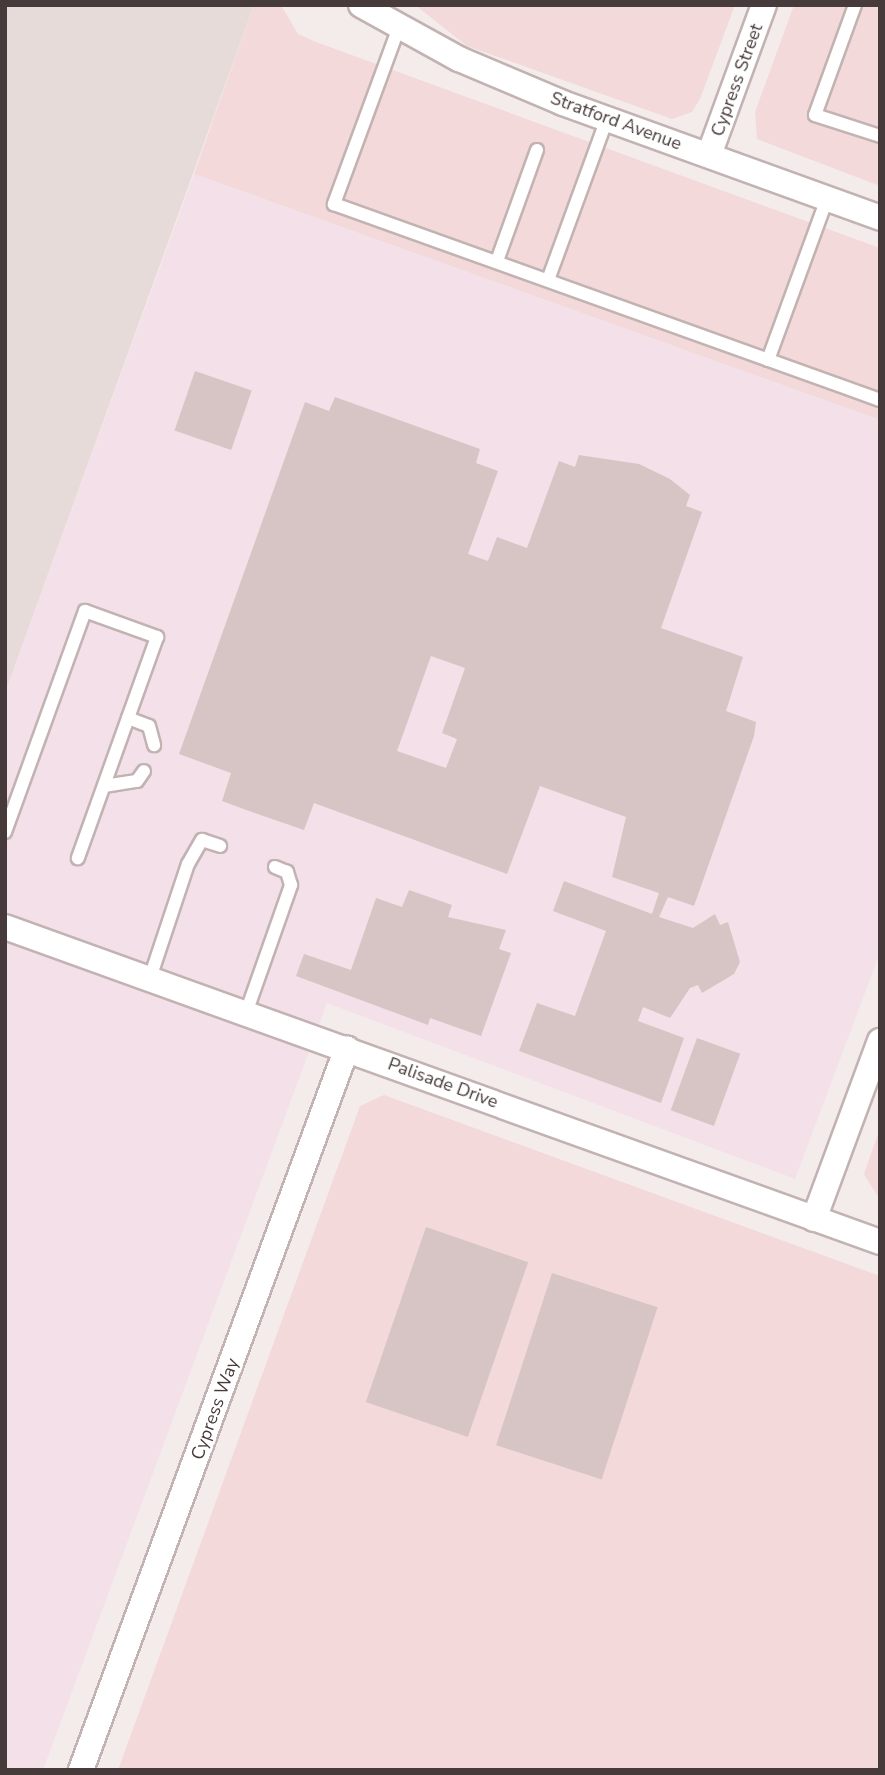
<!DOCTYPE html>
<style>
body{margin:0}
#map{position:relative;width:885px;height:1775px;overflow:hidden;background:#f4eceb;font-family:"Nunito Sans",sans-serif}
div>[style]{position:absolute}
.residential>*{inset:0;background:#e7dbda}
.commercial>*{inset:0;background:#f3d9d9}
.medical>*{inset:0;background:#f3e0e8}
.building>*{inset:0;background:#d7c5c5;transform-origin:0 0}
.roads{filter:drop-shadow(2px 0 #c2b3b2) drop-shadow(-2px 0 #c2b3b2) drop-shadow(0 2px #c2b3b2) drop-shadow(0 -2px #c2b3b2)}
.lane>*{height:12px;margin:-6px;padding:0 6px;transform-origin:6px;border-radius:6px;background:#fff}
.street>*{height:24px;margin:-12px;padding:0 12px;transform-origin:12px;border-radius:12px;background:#fff}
span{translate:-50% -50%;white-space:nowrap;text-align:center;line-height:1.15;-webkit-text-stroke:5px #fff;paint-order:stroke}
.street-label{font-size:18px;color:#473a3a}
.frame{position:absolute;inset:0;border:7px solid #473a3a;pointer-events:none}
</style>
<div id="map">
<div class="residential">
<i style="clip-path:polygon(5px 5px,254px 5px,5px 693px)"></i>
</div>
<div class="commercial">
<i style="clip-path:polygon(254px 5px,281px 5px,298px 34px,316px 42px,880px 248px,880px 420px,194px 174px)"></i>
<i style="clip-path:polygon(415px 5px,735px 5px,700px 99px,692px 112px,672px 119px,467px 46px)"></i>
<i style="clip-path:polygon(794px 5px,880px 5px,880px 186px,757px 139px,755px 112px)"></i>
<i style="clip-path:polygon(384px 1095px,880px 1276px,880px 1770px,118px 1770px,360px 1106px)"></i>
<i style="clip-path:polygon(880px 1128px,880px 1200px,864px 1174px)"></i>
</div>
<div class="medical">
<i style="clip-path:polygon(194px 174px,880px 420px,880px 953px,795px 1179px,327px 1003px,43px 1770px,5px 1770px,5px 693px)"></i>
</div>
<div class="building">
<i style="left:195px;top:371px;width:60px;height:63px;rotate:19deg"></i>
<i style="clip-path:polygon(evenodd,335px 397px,480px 449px,476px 463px,498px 471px,468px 554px,488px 561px,497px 537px,527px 548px,559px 461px,575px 467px,579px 455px,639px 464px,670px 479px,690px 495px,686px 506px,702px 512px,661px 628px,743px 657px,726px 711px,756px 722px,754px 736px,694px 906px,668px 897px,659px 917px,693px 928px,715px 914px,720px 925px,728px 922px,740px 962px,734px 974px,702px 993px,698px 985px,690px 988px,670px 1018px,643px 1007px,638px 1021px,684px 1038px,661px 1103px,519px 1051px,537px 1003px,575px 1016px,606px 931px,553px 911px,564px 881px,652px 914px,659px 893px,612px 877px,626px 817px,540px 786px,507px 874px,314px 803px,304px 830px,249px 811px,222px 801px,231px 773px,179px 754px,305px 402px,329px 411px,335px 397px,431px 656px,465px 668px,442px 733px,457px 739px,446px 768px,397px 751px,431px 656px)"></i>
<i style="clip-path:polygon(409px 890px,452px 905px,448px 917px,506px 930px,499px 949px,511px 953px,481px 1036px,430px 1018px,428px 1025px,296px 976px,304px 954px,351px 970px,376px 898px,402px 907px)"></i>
<i style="left:697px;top:1038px;width:46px;height:77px;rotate:20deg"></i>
<i style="left:426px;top:1227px;width:108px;height:185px;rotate:19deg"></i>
<i style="left:552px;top:1273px;width:111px;height:181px;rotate:18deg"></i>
</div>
<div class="roads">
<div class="lane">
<i style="left:855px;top:5px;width:117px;rotate:110deg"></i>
<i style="left:815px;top:115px;width:68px;rotate:17.9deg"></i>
<i style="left:399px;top:27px;width:189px;rotate:110.2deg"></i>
<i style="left:334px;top:204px;width:580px;rotate:19.75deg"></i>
<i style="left:497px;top:261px;width:118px;rotate:-70.2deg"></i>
<i style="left:548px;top:280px;width:171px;rotate:-69.9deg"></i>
<i style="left:768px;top:360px;width:171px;rotate:-69.9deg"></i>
<i style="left:128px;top:718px;width:22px;rotate:21deg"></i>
<i style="left:149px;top:726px;width:20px;rotate:75deg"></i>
<i style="left:104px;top:786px;width:33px;rotate:-9deg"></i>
<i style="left:137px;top:781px;width:12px;rotate:-55deg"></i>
<i style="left:5px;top:832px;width:235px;rotate:-70.1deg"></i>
<i style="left:85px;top:611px;width:77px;rotate:19.9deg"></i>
<i style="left:157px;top:637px;width:235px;rotate:109.7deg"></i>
<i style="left:150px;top:978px;width:120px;rotate:-71.6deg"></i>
<i style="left:188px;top:864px;width:28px;rotate:-60deg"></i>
<i style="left:202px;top:840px;width:19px;rotate:18deg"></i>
<i style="left:246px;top:1013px;width:136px;rotate:-70.6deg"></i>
<i style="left:291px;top:885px;width:14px;rotate:-107deg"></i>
<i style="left:287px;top:872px;width:13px;rotate:-157deg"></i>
</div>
<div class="street">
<i style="left:361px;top:5px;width:112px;rotate:28.9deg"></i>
<i style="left:459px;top:59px;width:113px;rotate:22.9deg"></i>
<i style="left:563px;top:103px;width:337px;rotate:19.9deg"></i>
<i style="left:709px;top:155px;width:160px;rotate:-69.9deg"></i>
<i style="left:5px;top:927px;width:930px;rotate:19.8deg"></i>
<i style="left:814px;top:1219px;width:190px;rotate:-69.7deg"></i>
<i style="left:81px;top:1770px;width:769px;rotate:-69.78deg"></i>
</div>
</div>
<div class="street-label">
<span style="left:737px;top:80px;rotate:-70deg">Cypress Street</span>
<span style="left:616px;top:121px;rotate:20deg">Stratford Avenue</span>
<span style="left:443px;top:1083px;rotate:20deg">Palisade Drive</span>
<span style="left:215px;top:1409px;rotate:-70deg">Cypress Way</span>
</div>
<div class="frame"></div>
</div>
